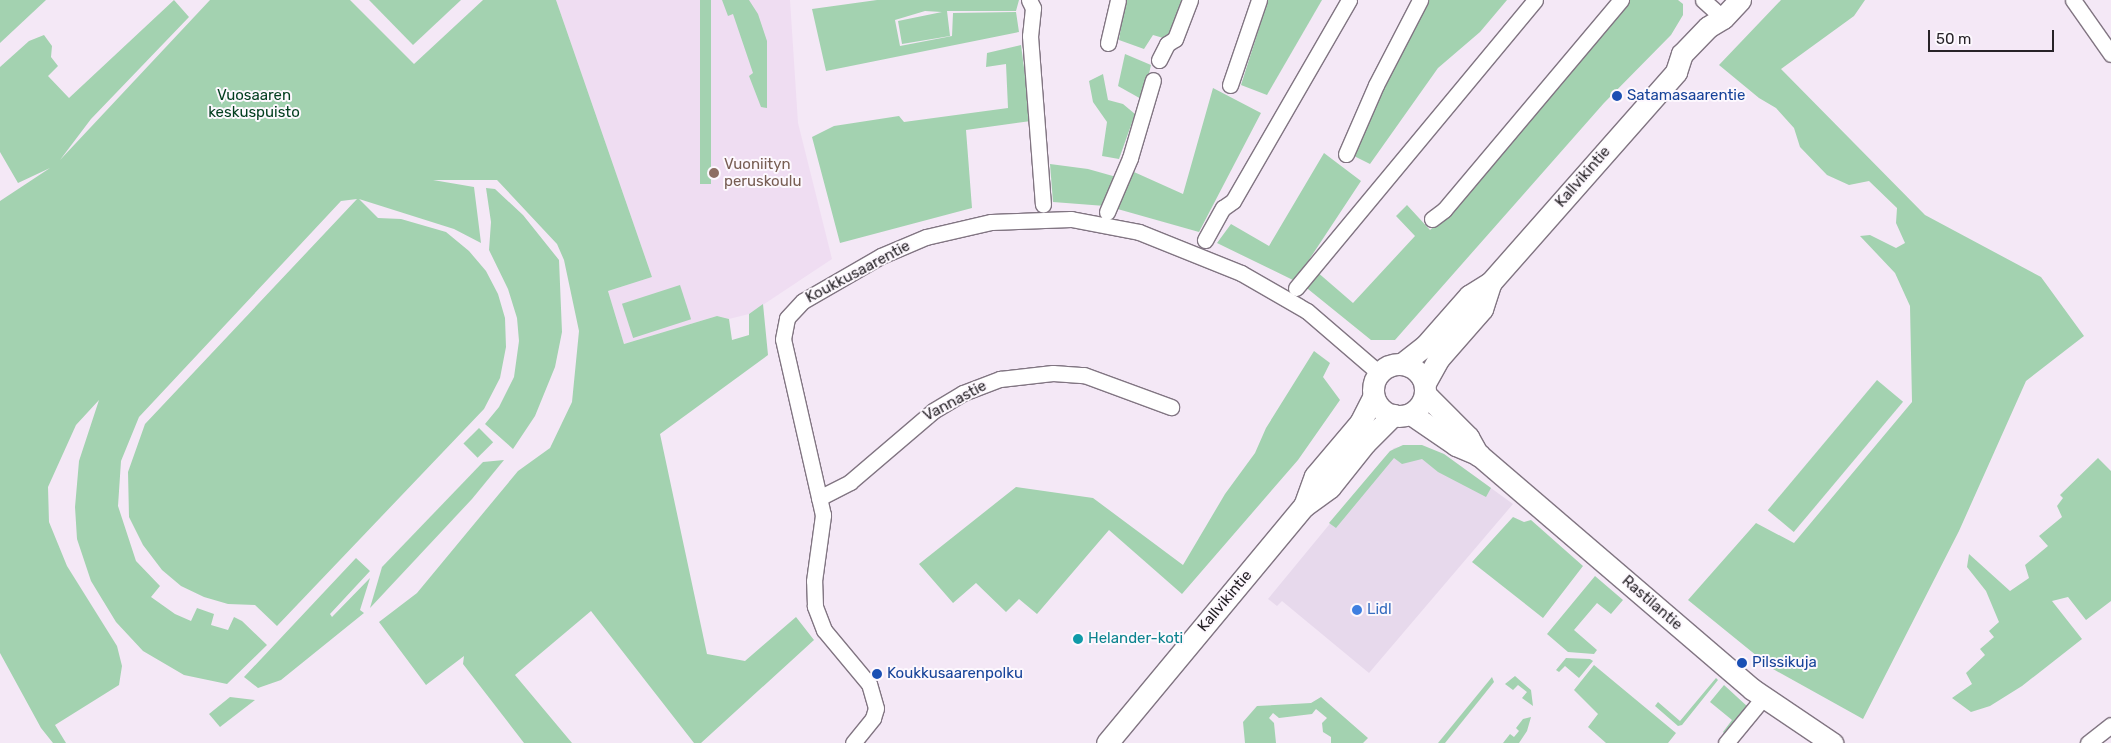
<!DOCTYPE html>
<style>
body{margin:0}
#map{position:relative;width:2111px;height:743px;overflow:hidden;background:#f4e8f6;font-family:Rubik,sans-serif}
div>[style]{position:absolute}
.commercial>*{inset:0;background:#e7d9ec}
.built>*{inset:0;background:#efddf2}
.green>*{inset:0;background:#a3d2b0;transform-origin:0 0}
.roads{filter:drop-shadow(1px 0 #817582) drop-shadow(-1px 0 #817582) drop-shadow(0 1px #817582) drop-shadow(0 -1px #817582)}
.street>*{height:15px;margin:-7.5px;padding:0 7.5px;transform-origin:7.5px;border-radius:7.5px;background:#fff}
.secondary>*{height:21px;margin:-10.5px;padding:0 10.5px;transform-origin:10.5px;border-radius:10.5px;background:#fff}
.secondary>.ring{margin:-10.5px;padding:0;box-sizing:content-box;background:none;border:21px solid #fff;border-radius:50%}
.dots>*{width:14px;height:14px;translate:-50% -50%;box-sizing:border-box;border:2px solid #fdf8fe;border-radius:50%}
span{translate:-50% -50%;white-space:nowrap;text-align:center;line-height:1.15;-webkit-text-stroke:4px #fdf8fe;paint-order:stroke}
.park-label{font-size:15px;color:#023e1e}
.transit-label{font-size:15px;color:#164399}
.left{translate:0 -50%;text-align:left}
.education-label{font-size:15px;color:#785e54}
.street-label{font-size:15px;color:#272328}
.shop-label{font-size:15px;color:#366cbe}
.culture-label{font-size:15px;color:#0d838f}
.scale{position:absolute;left:1928px;top:30px;width:126px;height:22px;box-sizing:border-box;border:2px solid #272328;border-top:0;padding-left:6px;font-size:15px;line-height:18px;white-space:nowrap;color:#272328;-webkit-text-stroke:4px #fdf8fe;paint-order:stroke}
</style>
<div id="map">
<div class="commercial">
<i style="clip-path:polygon(1411px 445px,1444px 454px,1513px 504px,1369px 673px,1282px 601px,1277px 606px,1268px 599px,1384px 458px,1394px 448px)"></i>
</div>
<div class="built">
<i style="clip-path:polygon(556px 0,790px 0,798px 123px,832px 259px,749px 314px,729px 319px,717px 316px,624px 344px,608px 291px,652px 277px)"></i>
</div>
<div class="green">
<i style="clip-path:polygon(0 0,46px 0,0 43px)"></i>
<i style="clip-path:polygon(174px 0,189px 17px,91px 119px,60px 160px,210px 0,350px 0,414px 64px,483px 0,556px 0,652px 277px,608px 291px,624px 344px,717px 316px,729px 319px,732px 340px,749px 335px,749px 314px,763px 304px,768px 355px,660px 434px,707px 654px,745px 661px,796px 617px,814px 640px,701px 743px,694px 743px,591px 611px,515px 675px,572px 743px,524px 743px,463px 664px,464px 656px,426px 685px,379px 622px,417px 593px,518px 471px,550px 448px,572px 402px,579px 331px,564px 260px,557px 244px,497px 180px,433px 180px,474px 187px,481px 243px,454px 229px,359px 199px,378px 218px,401px 219px,446px 232px,469px 251px,486px 271px,498px 294px,505px 318px,506px 347px,500px 378px,484px 409px,277px 626px,255px 605px,228px 604px,204px 597px,181px 586px,162px 570px,143px 545px,129px 517px,128px 472px,145px 424px,357px 199px,341px 201px,139px 417px,121px 461px,118px 506px,136px 561px,160px 586px,151px 597px,175px 614px,191px 621px,197px 608px,214px 614px,211px 625px,228px 630px,234px 617px,242px 621px,267px 645px,227px 684px,184px 675px,143px 651px,116px 622px,91px 581px,77px 539px,75px 507px,79px 461px,99px 400px,76px 425px,48px 487px,49px 522px,67px 566px,117px 646px,122px 666px,119px 685px,55px 725px,66px 743px,53px 743px,41px 728px,0 653px,0 201px,50px 168px,18px 183px,0 152px,0 67px,29px 41px,44px 35px,52px 46px,51px 57px,58px 66px,48px 76px,69px 98px)"></i>
<i style="clip-path:polygon(369px 0,461px 0,413px 45px)"></i>
<i style="left:700px;top:0;width:11px;height:184px"></i>
<i style="clip-path:polygon(722px 0,749px 0,758px 14px,767px 41px,767px 108px,761px 107px,749px 76px,753px 73px,733px 14px,728px 16px)"></i>
<i style="clip-path:polygon(877px 0,1019px 0,1016px 11px,947px 11px,950px 36px,902px 44px,898px 21px,942px 12px,925px 11px,895px 20px,900px 46px,952px 36px,953px 13px,1016px 12px,1019px 32px,826px 71px,812px 9px)"></i>
<i style="clip-path:polygon(1125px 0,1185px 0,1170px 40px,1153px 35px,1144px 49px,1119px 40px)"></i>
<i style="clip-path:polygon(1268px 0,1322px 0,1267px 95px,1241px 85px)"></i>
<i style="clip-path:polygon(1427px 0,1507px 0,1480px 32px,1438px 68px,1370px 164px,1350px 154px)"></i>
<i style="clip-path:polygon(1625px 0,1678px 0,1683px 4px,1683px 15px,1671px 35px,1604px 103px,1395px 340px,1371px 340px,1303px 285px,1316px 271px,1353px 303px,1415px 236px,1396px 216px,1407px 205px,1430px 230px,1442px 219px)"></i>
<i style="clip-path:polygon(1781px 0,1865px 0,1854px 16px,1781px 69px,1925px 215px,2041px 277px,2084px 336px,2026px 381px,1959px 531px,1863px 719px,1773px 669px,1688px 600px,1756px 523px,1794px 543px,1912px 402px,1910px 306px,1895px 273px,1860px 236px,1870px 235px,1896px 248px,1905px 243px,1896px 223px,1897px 208px,1869px 181px,1849px 185px,1827px 175px,1800px 147px,1794px 128px,1776px 108px,1759px 98px,1719px 65px)"></i>
<i style="clip-path:polygon(1021px 45px,1031px 121px,966px 130px,972px 208px,840px 243px,812px 137px,834px 126px,899px 116px,904px 122px,1008px 108px,1006px 64px,986px 67px,987px 53px)"></i>
<i style="clip-path:polygon(1125px 54px,1151px 65px,1143px 100px,1118px 86px)"></i>
<i style="clip-path:polygon(1103px 74px,1108px 100px,1123px 104px,1135px 114px,1119px 159px,1102px 156px,1107px 122px,1093px 102px,1089px 81px)"></i>
<i style="clip-path:polygon(1213px 88px,1261px 113px,1199px 232px,1114px 208px,1134px 172px,1183px 194px)"></i>
<i style="clip-path:polygon(1324px 153px,1361px 181px,1295px 281px,1217px 243px,1231px 224px,1269px 246px)"></i>
<i style="clip-path:polygon(1050px 164px,1088px 169px,1120px 178px,1105px 206px,1053px 202px)"></i>
<i style="clip-path:polygon(486px 188px,495px 189px,523px 215px,559px 260px,562px 332px,555px 367px,535px 416px,513px 449px,485px 424px,499px 407px,514px 377px,519px 341px,517px 318px,508px 289px,489px 250px,491px 222px)"></i>
<i style="left:680px;top:285px;width:36px;height:61px;rotate:72deg"></i>
<i style="clip-path:polygon(1314px 351px,1330px 363px,1323px 377px,1340px 400px,1298px 460px,1182px 594px,1109px 530px,1037px 614px,1019px 599px,1006px 612px,976px 583px,953px 603px,919px 564px,1016px 487px,1093px 498px,1183px 565px,1225px 494px,1255px 453px,1266px 428px)"></i>
<i style="left:1877px;top:380px;width:34px;height:170px;rotate:40deg"></i>
<i style="left:479px;top:428px;width:20px;height:22px;rotate:45deg"></i>
<i style="clip-path:polygon(1403px 445px,1422px 445px,1444px 454px,1491px 488px,1486px 497px,1438px 472px,1422px 459px,1402px 464px,1394px 458px,1336px 528px,1329px 523px,1390px 451px)"></i>
<i style="clip-path:polygon(2098px 458px,2111px 471px,2111px 601px,2086px 620px,2068px 597px,2052px 601px,2082px 639px,2022px 686px,1990px 706px,1971px 712px,1952px 698px,1972px 684px,1966px 673px,1985px 655px,1980px 649px,1994px 637px,1989px 631px,1999px 622px,1986px 591px,1967px 567px,1969px 554px,2010px 591px,2029px 578px,2025px 565px,2048px 546px,2039px 536px,2062px 517px,2057px 506px,2063px 498px,2060px 495px)"></i>
<i style="clip-path:polygon(504px 460px,472px 499px,370px 608px,382px 567px,483px 462px)"></i>
<i style="clip-path:polygon(1513px 517px,1524px 522px,1531px 520px,1583px 566px,1543px 618px,1472px 562px)"></i>
<i style="clip-path:polygon(356px 558px,370px 571px,330px 614px,332px 617px,370px 578px,360px 610px,364px 613px,281px 680px,258px 688px,244px 677px)"></i>
<i style="clip-path:polygon(1595px 576px,1623px 600px,1611px 614px,1597px 603px,1574px 630px,1597px 650px,1594px 654px,1568px 652px,1547px 634px)"></i>
<i style="clip-path:polygon(1566px 658px,1590px 659px,1593px 661px,1579px 678px,1565px 666px,1559px 672px,1556px 670px)"></i>
<i style="clip-path:polygon(1594px 665px,1676px 733px,1668px 743px,1606px 743px,1588px 727px,1598px 714px,1574px 690px)"></i>
<i style="clip-path:polygon(1515px 676px,1531px 690px,1533px 706px,1522px 698px,1527px 692px,1518px 685px,1513px 690px,1505px 684px)"></i>
<i style="clip-path:polygon(1492px 677px,1494px 682px,1445px 743px,1438px 743px)"></i>
<i style="clip-path:polygon(1716px 678px,1718px 680px,1682px 725px,1678px 726px,1655px 706px,1658px 702px,1680px 721px)"></i>
<i style="clip-path:polygon(1724px 685px,1748px 707px,1725px 734px,1723px 732px,1732px 720px,1710px 702px)"></i>
<i style="clip-path:polygon(230px 697px,255px 700px,220px 727px,209px 714px)"></i>
<i style="clip-path:polygon(1321px 697px,1368px 738px,1363px 743px,1331px 743px,1331px 737px,1323px 732px,1322px 723px,1327px 718px,1316px 709px,1312px 714px,1279px 718px,1273px 713px,1269px 718px,1274px 723px,1276px 743px,1245px 743px,1243px 722px,1257px 706px,1311px 703px)"></i>
<i style="clip-path:polygon(1531px 717px,1527px 731px,1519px 743px,1503px 743px,1510px 734px,1514px 737px,1519px 731px,1516px 728px,1523px 719px)"></i>
</div>
<div class="roads">
<div class="street">
<i style="left:1029px;top:0;width:9px;rotate:63deg"></i>
<i style="left:1033px;top:8px;width:28px;rotate:96deg"></i>
<i style="left:1030px;top:36px;width:169px;rotate:85.6deg"></i>
<i style="left:1703px;top:0;width:27px;rotate:42deg"></i>
<i style="left:2073px;top:0;width:66px;rotate:54.9deg"></i>
<i style="left:1108px;top:43px;width:44px;rotate:-76.9deg"></i>
<i style="left:1159px;top:60px;width:18px;rotate:-63deg"></i>
<i style="left:1167px;top:44px;width:9px;rotate:-32deg"></i>
<i style="left:1175px;top:39px;width:42px;rotate:-69deg"></i>
<i style="left:1230px;top:85px;width:90px;rotate:-71.2deg"></i>
<i style="left:1346px;top:154px;width:75px;rotate:-66.5deg"></i>
<i style="left:1376px;top:85px;width:96px;rotate:-62.6deg"></i>
<i style="left:1107px;top:212px;width:59px;rotate:-66.9deg"></i>
<i style="left:1130px;top:158px;width:81px;rotate:-73.6deg"></i>
<i style="left:1432px;top:219px;width:15px;rotate:-37deg"></i>
<i style="left:1444px;top:210px;width:275px;rotate:-49.9deg"></i>
<i style="left:1205px;top:240px;width:37px;rotate:-61deg"></i>
<i style="left:1223px;top:208px;width:12px;rotate:-35deg"></i>
<i style="left:1233px;top:201px;width:232px;rotate:-60deg"></i>
<i style="left:1296px;top:288px;width:374px;rotate:-50.3deg"></i>
<i style="left:819px;top:498px;width:35px;rotate:-27deg"></i>
<i style="left:850px;top:482px;width:109px;rotate:-40.5deg"></i>
<i style="left:933px;top:411px;width:35px;rotate:-31deg"></i>
<i style="left:963px;top:393px;width:40px;rotate:-21deg"></i>
<i style="left:1000px;top:379px;width:53px;rotate:-6.5deg"></i>
<i style="left:1053px;top:373px;width:31px;rotate:4deg"></i>
<i style="left:1084px;top:375px;width:93px;rotate:20.2deg"></i>
<i style="left:853px;top:743px;width:32px;rotate:-51deg"></i>
<i style="left:873px;top:718px;width:10px;rotate:-73deg"></i>
<i style="left:876px;top:708px;width:25px;rotate:-106deg"></i>
<i style="left:869px;top:684px;width:70px;rotate:-129.8deg"></i>
<i style="left:824px;top:630px;width:26px;rotate:-111deg"></i>
<i style="left:815px;top:606px;width:25px;rotate:-92deg"></i>
<i style="left:814px;top:581px;width:67px;rotate:-82.2deg"></i>
<i style="left:823px;top:515px;width:180px;rotate:-102.8deg"></i>
<i style="left:783px;top:339px;width:21px;rotate:-79deg"></i>
<i style="left:787px;top:318px;width:23px;rotate:-47deg"></i>
<i style="left:803px;top:301px;width:90px;rotate:-30deg"></i>
<i style="left:881px;top:256px;width:49px;rotate:-22.9deg"></i>
<i style="left:926px;top:237px;width:67px;rotate:-13deg"></i>
<i style="left:991px;top:222px;width:80px;rotate:-2.1deg"></i>
<i style="left:1071px;top:219px;width:69px;rotate:10.8deg"></i>
<i style="left:1139px;top:232px;width:110px;rotate:21.9deg"></i>
<i style="left:1241px;top:273px;width:76px;rotate:29.9deg"></i>
<i style="left:1307px;top:311px;width:95px;rotate:40.7deg"></i>
<i style="left:1726px;top:743px;width:58px;rotate:-50.6deg"></i>
<i style="left:2088px;top:743px;width:29px;rotate:-38deg"></i>
</div>
<div class="secondary">
<i style="left:1403px;top:363px;width:28px;rotate:-38deg"></i>
<i style="left:1425px;top:346px;width:67px;rotate:-48.7deg"></i>
<i style="left:1469px;top:296px;width:26px;rotate:-32deg"></i>
<i style="left:1491px;top:282px;width:280px;rotate:-48.6deg"></i>
<i style="left:1676px;top:72px;width:19px;rotate:-72deg"></i>
<i style="left:1682px;top:54px;width:37px;rotate:-46deg"></i>
<i style="left:1708px;top:27px;width:17px;rotate:-31deg"></i>
<i style="left:1723px;top:18px;width:25px;rotate:-47deg"></i>
<i class="ring" style="left:1373px;top:364px;width:31px;height:31px"></i>
<i style="left:1425px;top:383px;width:29px;rotate:-61deg"></i>
<i style="left:1439px;top:358px;width:65px;rotate:-48.7deg"></i>
<i style="left:1482px;top:309px;width:28px;rotate:-72deg"></i>
<i style="left:1425px;top:394px;width:61px;rotate:45deg"></i>
<i style="left:1468px;top:437px;width:21px;rotate:61deg"></i>
<i style="left:1411px;top:414px;width:55px;rotate:34.6deg"></i>
<i style="left:1456px;top:445px;width:25px;rotate:23deg"></i>
<i style="left:1479px;top:455px;width:360px;rotate:40.6deg"></i>
<i style="left:1752px;top:689px;width:97px;rotate:34deg"></i>
<i style="left:1304px;top:506px;width:32px;rotate:-70deg"></i>
<i style="left:1315px;top:476px;width:70px;rotate:-49.7deg"></i>
<i style="left:1360px;top:423px;width:30px;rotate:-63deg"></i>
<i style="left:1107px;top:743px;width:308px;rotate:-50.3deg"></i>
<i style="left:1304px;top:506px;width:32px;rotate:-36deg"></i>
<i style="left:1330px;top:487px;width:56px;rotate:-51.5deg"></i>
<i style="left:1365px;top:443px;width:40px;rotate:-45deg"></i>
</div>
</div>
<div class="dots">
<i style="left:1617px;top:96px;background:#1a4fb4"></i>
<i style="left:714px;top:173px;background:#8d6e63"></i>
<i style="left:1357px;top:610px;background:#3f7fe0"></i>
<i style="left:1078px;top:639px;background:#0f9aa8"></i>
<i style="left:1742px;top:663px;background:#1a4fb4"></i>
<i style="left:877px;top:674px;background:#1a4fb4"></i>
</div>
<div class="park-label">
<span style="left:254px;top:104px">Vuosaaren<br>keskuspuisto</span>
</div>
<div class="transit-label">
<span class="left" style="left:1627px;top:96px">Satamasaarentie</span>
<span class="left" style="left:1752px;top:663px">Pilssikuja</span>
<span class="left" style="left:887px;top:674px">Koukkusaarenpolku</span>
</div>
<div class="education-label">
<span class="left" style="left:724px;top:173px">Vuoniityn<br>peruskoulu</span>
</div>
<div class="street-label">
<span style="left:1583px;top:177px;rotate:-49deg">Kallvikintie</span>
<span style="left:858px;top:272px;rotate:-28deg">Koukkusaarentie</span>
<span style="left:955px;top:401px;rotate:-28deg">Vannastie</span>
<span style="left:1225px;top:601px;rotate:-50deg">Kallvikintie</span>
<span style="left:1652px;top:603px;rotate:41deg">Rastilantie</span>
</div>
<div class="shop-label">
<span class="left" style="left:1367px;top:610px">Lidl</span>
</div>
<div class="culture-label">
<span class="left" style="left:1088px;top:639px">Helander-koti</span>
</div>
<div class="scale">50 m</div>
</div>
